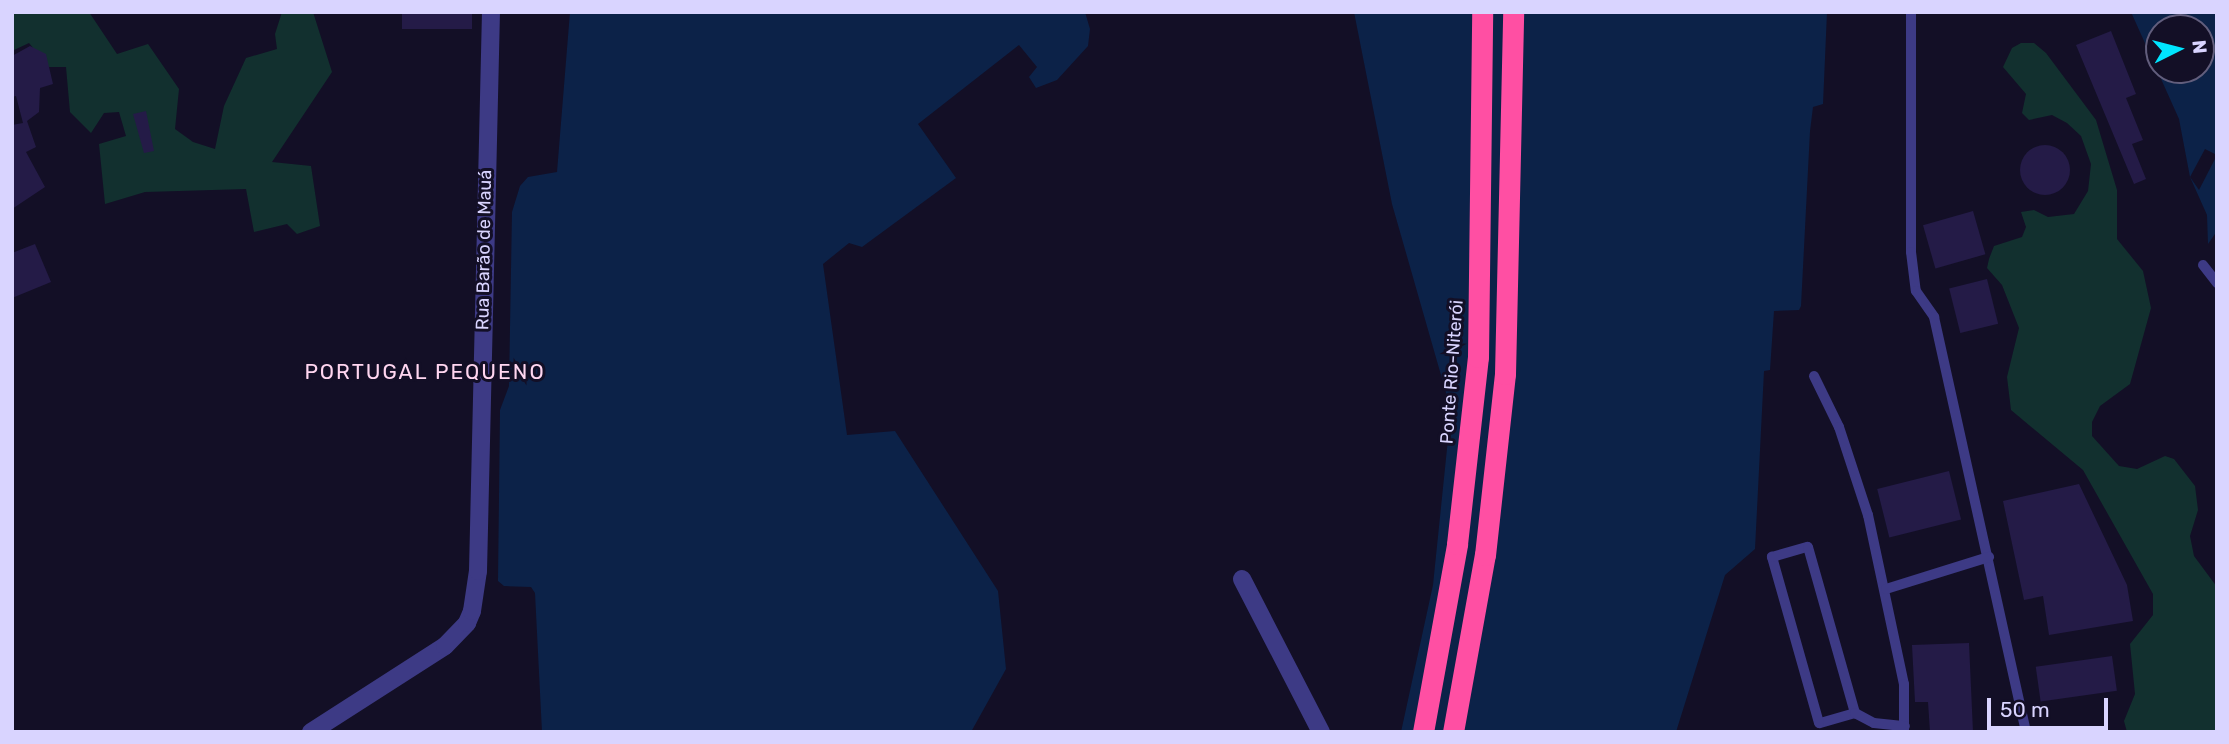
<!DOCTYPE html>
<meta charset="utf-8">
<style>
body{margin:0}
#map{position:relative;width:2229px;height:744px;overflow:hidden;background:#130f26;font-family:Rubik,sans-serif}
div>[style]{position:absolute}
.green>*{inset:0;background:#12302f}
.water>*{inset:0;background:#0c2248}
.pier>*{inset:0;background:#130f26}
.building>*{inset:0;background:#241b47;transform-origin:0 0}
.round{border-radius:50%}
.lane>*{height:10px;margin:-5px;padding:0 5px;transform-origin:5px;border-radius:5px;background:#3d3a85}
.street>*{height:18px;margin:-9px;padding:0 9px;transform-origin:9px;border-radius:9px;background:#3d3a85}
.highway>*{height:21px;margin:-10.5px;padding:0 10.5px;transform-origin:10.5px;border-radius:10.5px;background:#ff4fa3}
span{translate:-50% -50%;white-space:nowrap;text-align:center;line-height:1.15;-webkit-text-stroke:6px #130f26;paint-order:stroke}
.street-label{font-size:18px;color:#d9d4ff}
.quarter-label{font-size:21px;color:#ffd6f0;letter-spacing:2px}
.frame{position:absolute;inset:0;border:14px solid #d9d4ff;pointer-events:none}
.north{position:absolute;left:2145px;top:14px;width:70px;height:70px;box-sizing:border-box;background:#130f26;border:2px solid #625e7d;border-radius:50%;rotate:84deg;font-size:19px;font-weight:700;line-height:28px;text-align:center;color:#d9d4ff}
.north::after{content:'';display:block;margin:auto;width:24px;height:32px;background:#00e5ff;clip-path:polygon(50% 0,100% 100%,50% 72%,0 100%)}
.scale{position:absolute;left:1987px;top:698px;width:121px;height:32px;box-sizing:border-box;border:4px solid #d9d4ff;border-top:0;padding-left:9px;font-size:21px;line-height:24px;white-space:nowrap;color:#d9d4ff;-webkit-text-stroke:5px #130f26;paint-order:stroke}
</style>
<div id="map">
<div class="green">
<i style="clip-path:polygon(12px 12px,89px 12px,117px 54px,148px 44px,179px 89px,175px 129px,193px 142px,215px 149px,224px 106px,246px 58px,277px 49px,275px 34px,282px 12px,313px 12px,332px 72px,272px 162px,311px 166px,320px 226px,297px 234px,287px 224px,254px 232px,246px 189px,145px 192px,105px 204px,99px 144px,126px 136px,119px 112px,104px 113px,91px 133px,70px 112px,66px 67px,49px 67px,29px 43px,12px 51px)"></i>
<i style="clip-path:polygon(2021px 43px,2034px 43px,2046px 53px,2096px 120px,2117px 190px,2117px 239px,2143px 271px,2151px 308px,2130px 384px,2100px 406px,2092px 422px,2092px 436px,2119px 466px,2137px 469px,2165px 456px,2174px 459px,2195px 486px,2198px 510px,2190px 536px,2194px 556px,2217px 587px,2217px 732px,2127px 732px,2124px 721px,2135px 694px,2130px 644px,2153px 615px,2153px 594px,2083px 470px,2011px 410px,2007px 377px,2019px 328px,2002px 285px,1987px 268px,1989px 259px,1994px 246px,2022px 237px,2026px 227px,2021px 212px,2034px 210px,2048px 217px,2074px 214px,2088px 191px,2091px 164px,2081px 136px,2067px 123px,2052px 115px,2029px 120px,2022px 113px,2026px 94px,2003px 67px,2012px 48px)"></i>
</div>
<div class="water">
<i style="clip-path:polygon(570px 12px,1085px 12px,1090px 29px,1088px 46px,1057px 80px,1036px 88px,1029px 77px,1037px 67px,1019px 45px,918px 124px,956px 178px,862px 247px,849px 243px,823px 264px,847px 435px,895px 431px,998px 591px,1006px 669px,971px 732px,542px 732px,535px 593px,531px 587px,504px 586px,498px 581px,500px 410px,509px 386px,512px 212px,520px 186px,528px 177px,557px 172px)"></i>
<i style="clip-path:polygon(1354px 12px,1827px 12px,1823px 104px,1813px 107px,1810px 131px,1801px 306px,1799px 310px,1774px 311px,1770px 370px,1764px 371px,1755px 549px,1725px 575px,1676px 732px,1401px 732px,1433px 585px,1451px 410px,1392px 204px)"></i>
<i style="clip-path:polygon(evenodd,2131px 12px,2217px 12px,2217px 231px,2208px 244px,2207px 215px,2190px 177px,2179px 119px,2131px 12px,2159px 28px,2201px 28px,2201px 70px,2159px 70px,2159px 28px)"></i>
</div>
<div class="pier">
<i style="clip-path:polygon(2205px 149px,2217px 155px,2199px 190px,2190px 177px)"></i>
</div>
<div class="building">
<i style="left:402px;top:12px;width:70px;height:17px"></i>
<i style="clip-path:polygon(2111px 31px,2136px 94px,2126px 98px,2143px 140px,2132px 144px,2146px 179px,2134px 184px,2076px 45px)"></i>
<i style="clip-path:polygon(30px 46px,46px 54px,53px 84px,40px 88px,39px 112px,27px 121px,36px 147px,26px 152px,45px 187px,12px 209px,12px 125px,23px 123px,16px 96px,12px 97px,12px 56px)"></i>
<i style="clip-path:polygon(146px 111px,154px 151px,144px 153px,133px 114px)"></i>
<i class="round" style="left:2020px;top:145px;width:50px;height:50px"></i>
<i style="left:1973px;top:211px;width:45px;height:52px;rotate:74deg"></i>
<i style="clip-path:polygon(35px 244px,51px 282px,12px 298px,12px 253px)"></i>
<i style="left:1987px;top:279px;width:46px;height:39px;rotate:76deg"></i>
<i style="left:1949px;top:471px;width:50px;height:74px;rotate:76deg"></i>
<i style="clip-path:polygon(2079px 484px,2127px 585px,2133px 621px,2049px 635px,2043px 596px,2024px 600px,2003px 501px)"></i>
<i style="clip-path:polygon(1969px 643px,1973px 732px,1930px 732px,1928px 702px,1915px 702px,1912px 645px)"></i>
<i style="left:2112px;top:656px;width:35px;height:77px;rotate:82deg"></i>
</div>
<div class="lane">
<i style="left:1911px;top:12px;width:240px;rotate:90deg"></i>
<i style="left:1911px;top:252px;width:39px;rotate:83deg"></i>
<i style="left:1916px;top:291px;width:32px;rotate:55deg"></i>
<i style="left:1934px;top:317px;width:425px;rotate:77.5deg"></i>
<i style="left:2203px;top:265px;width:23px;rotate:52deg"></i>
<i style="left:1814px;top:376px;width:57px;rotate:63.9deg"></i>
<i style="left:1839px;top:427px;width:93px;rotate:71.8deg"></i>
<i style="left:1868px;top:515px;width:173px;rotate:78deg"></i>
<i style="left:1904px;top:684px;width:48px;rotate:90deg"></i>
<i style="left:1886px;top:589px;width:108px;rotate:-17.3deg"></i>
<i style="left:1855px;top:713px;width:37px;rotate:164deg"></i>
<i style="left:1819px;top:723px;width:173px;rotate:-105.8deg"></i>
<i style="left:1772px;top:557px;width:37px;rotate:-16deg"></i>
<i style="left:1808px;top:547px;width:173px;rotate:74.2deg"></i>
<i style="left:1855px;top:713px;width:21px;rotate:28deg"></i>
<i style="left:1874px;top:723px;width:31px;rotate:6deg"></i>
</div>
<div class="street">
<i style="left:1242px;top:579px;width:172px;rotate:62.7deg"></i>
<i style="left:311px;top:732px;width:159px;rotate:-32.7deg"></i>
<i style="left:445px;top:646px;width:32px;rotate:-46deg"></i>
<i style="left:467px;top:623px;width:13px;rotate:-67deg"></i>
<i style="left:472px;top:611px;width:40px;rotate:-81.5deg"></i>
<i style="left:478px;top:571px;width:559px;rotate:-88.67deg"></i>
</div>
<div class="highway">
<i style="left:1423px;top:732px;width:191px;rotate:-79.7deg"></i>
<i style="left:1457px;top:544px;width:188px;rotate:-83.6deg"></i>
<i style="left:1478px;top:357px;width:345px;rotate:-89.3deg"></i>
<i style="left:1453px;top:732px;width:180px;rotate:-79.8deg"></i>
<i style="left:1485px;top:555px;width:182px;rotate:-83.7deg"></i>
<i style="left:1505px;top:374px;width:362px;rotate:-88.7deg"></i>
</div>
<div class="street-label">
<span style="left:484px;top:250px;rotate:-89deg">Rua Barão de Mauá</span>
<span style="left:1452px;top:372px;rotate:-86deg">Ponte Rio-Niterói</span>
</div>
<div class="quarter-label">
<span style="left:425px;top:372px">PORTUGAL PEQUENO</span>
</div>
<div class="frame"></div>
<div class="north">N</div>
<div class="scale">50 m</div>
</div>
